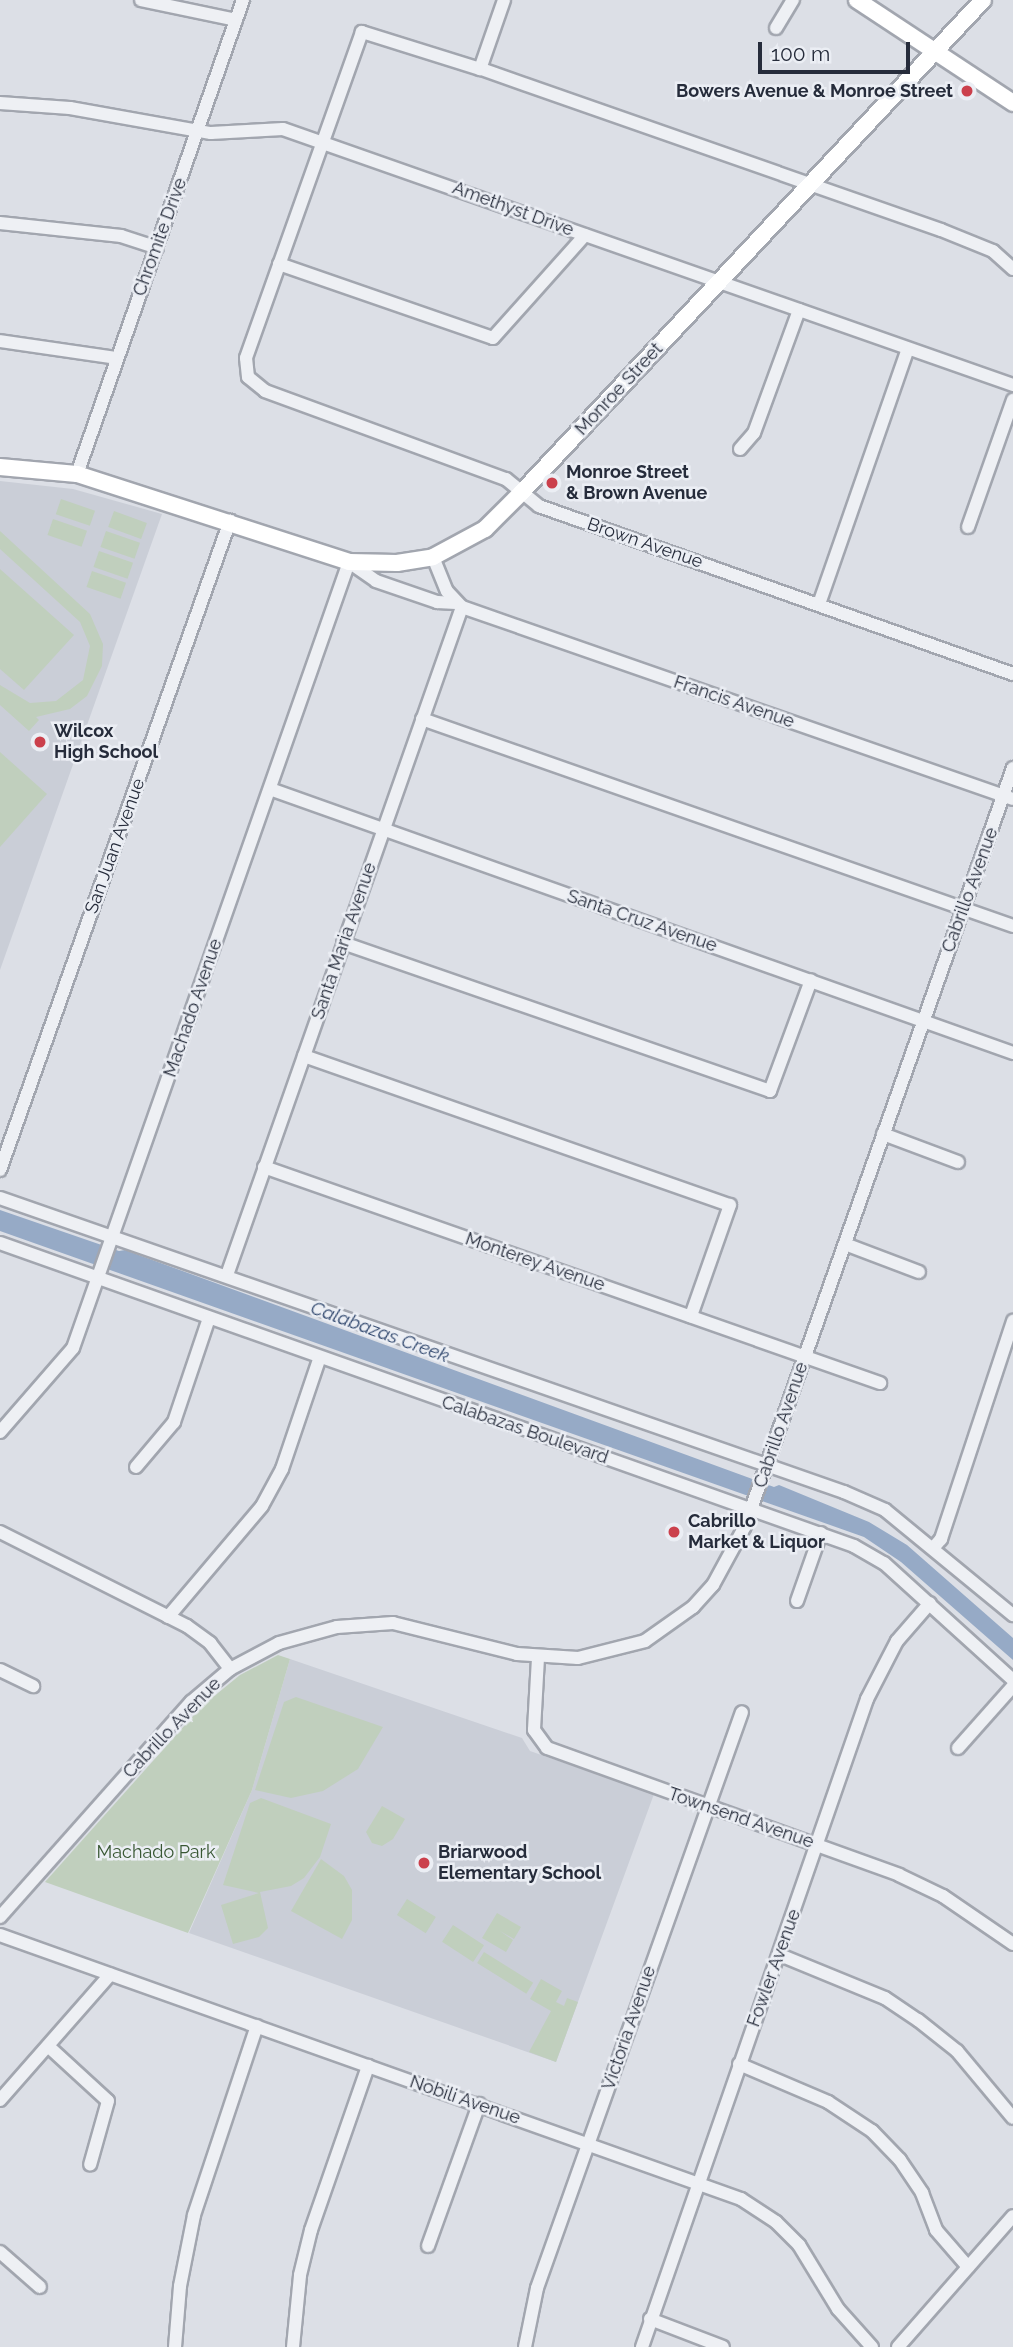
<!DOCTYPE html>
<style>
body{margin:0}
#map{position:relative;width:1013px;height:2347px;overflow:hidden;background:#dcdfe6;font-family:Raleway,sans-serif}
div>[style]{position:absolute}
.built>*{inset:0;background:#caced7}
.green>*{inset:0;background:#c0cfbd;transform-origin:0 0}
.water>*{inset:0;background:#96aac6}
.roads{filter:drop-shadow(2px 0 #a2a6af) drop-shadow(-2px 0 #a2a6af) drop-shadow(0 2px #a2a6af) drop-shadow(0 -2px #a2a6af)}
.minor>*{height:12px;margin:-6px;padding:0 6px;transform-origin:6px;border-radius:6px;background:#eef0f4}
.major>*{height:16px;margin:-8px;padding:0 8px;transform-origin:8px;border-radius:8px;background:#fff}
.dots>*{width:19px;height:19px;translate:-50% -50%;box-sizing:border-box;border:4px solid #ebeef4;border-radius:50%}
span{translate:-50% -50%;white-space:nowrap;text-align:center;line-height:1.15;-webkit-text-stroke:5px #ebeef4;paint-order:stroke}
.poi-label{font-size:18px;color:#262c3b;font-weight:700}
.right{translate:-100% -50%;text-align:right}
.left{translate:0 -50%;text-align:left}
.street-label{font-size:18px;color:#262c3b}
.park-label{font-size:18px;color:#385733}
.water-label{font-size:19px;color:#31486e;font-style:italic}
.scale{position:absolute;left:758px;top:42px;width:152px;height:32px;box-sizing:border-box;border:4px solid #262c3b;border-top:0;padding-left:9px;font-size:21px;line-height:24px;white-space:nowrap;color:#262c3b;-webkit-text-stroke:5px #ebeef4;paint-order:stroke}
</style>
<div id="map">
<div class="built">
<i style="clip-path:polygon(0 481px,73px 489px,162px 514px,0 970px)"></i>
<i style="clip-path:polygon(290px 1659px,522px 1738px,530px 1751px,654px 1794px,556px 2062px,189px 1933px,252px 1790px)"></i>
</div>
<div class="green">
<i style="left:61px;top:499px;width:36px;height:16px;rotate:19deg"></i>
<i style="left:114px;top:511px;width:35px;height:17px;rotate:20deg"></i>
<i style="left:53px;top:519px;width:36px;height:17px;rotate:19deg"></i>
<i style="clip-path:polygon(0 531px,90px 614px,103px 644px,102px 666px,87px 696px,70px 709px,36px 717px,39px 720px,29px 731px,0 705px,0 685px,30px 703px,56px 701px,83px 680px,90px 646px,80px 622px,0 549px)"></i>
<i style="left:106px;top:531px;width:36px;height:17px;rotate:19deg"></i>
<i style="left:99px;top:551px;width:36px;height:17px;rotate:19deg"></i>
<i style="clip-path:polygon(0 569px,74px 635px,24px 690px,0 669px)"></i>
<i style="left:92px;top:571px;width:36px;height:17px;rotate:19deg"></i>
<i style="clip-path:polygon(0 752px,47px 794px,0 847px)"></i>
<i style="clip-path:polygon(278px 1655px,290px 1659px,252px 1790px,188px 1933px,45px 1882px,202px 1706px,240px 1675px)"></i>
<i style="clip-path:polygon(296px 1697px,383px 1727px,358px 1769px,323px 1791px,291px 1798px,255px 1790px,284px 1702px)"></i>
<i style="clip-path:polygon(261px 1798px,331px 1824px,320px 1857px,304px 1878px,291px 1886px,260px 1892px,268px 1928px,259px 1937px,233px 1944px,221px 1905px,259px 1893px,223px 1885px,250px 1803px)"></i>
<i style="clip-path:polygon(382px 1806px,405px 1819px,393px 1839px,382px 1846px,372px 1843px,366px 1832px)"></i>
<i style="clip-path:polygon(321px 1859px,344px 1876px,352px 1890px,352px 1920px,342px 1939px,291px 1911px)"></i>
<i style="left:407px;top:1899px;width:34px;height:19px;rotate:32deg"></i>
<i style="clip-path:polygon(497px 1913px,521px 1927px,514px 1939px,500px 1931px,513px 1940px,506px 1952px,482px 1938px)"></i>
<i style="left:453px;top:1925px;width:37px;height:20px;rotate:33deg"></i>
<i style="left:484px;top:1952px;width:58px;height:13px;rotate:32deg"></i>
<i style="clip-path:polygon(541px 1979px,562px 1991px,556px 2002px,564px 2006px,567px 1998px,578px 2002px,556px 2062px,529px 2052px,551px 2011px,530px 1999px)"></i>
</div>
<div class="water">
<i style="clip-path:polygon(0 1210px,119px 1251px,125px 1250px,774px 1487px,779px 1485px,869px 1522px,907px 1545px,1013px 1638px,1013px 1660px,901px 1562px,864px 1537px,0 1231px)"></i>
</div>
<div class="roads">
<div class="minor">
<i style="left:141px;top:0;width:97px;rotate:11.9deg"></i>
<i style="left:776px;top:28px;width:33px;rotate:-59deg"></i>
<i style="left:480px;top:69px;width:73px;rotate:-70.8deg"></i>
<i style="left:0;top:103px;width:70px;rotate:4.1deg"></i>
<i style="left:70px;top:108px;width:143px;rotate:10.1deg"></i>
<i style="left:211px;top:133px;width:72px;rotate:-3.2deg"></i>
<i style="left:283px;top:129px;width:774px;rotate:19.32deg"></i>
<i style="left:0;top:223px;width:122px;rotate:6.1deg"></i>
<i style="left:121px;top:236px;width:38px;rotate:18deg"></i>
<i style="left:279px;top:264px;width:226px;rotate:19.1deg"></i>
<i style="left:493px;top:338px;width:138px;rotate:-48.2deg"></i>
<i style="left:1013px;top:269px;width:27px;rotate:-138deg"></i>
<i style="left:993px;top:251px;width:56px;rotate:-158deg"></i>
<i style="left:941px;top:230px;width:488px;rotate:-160.7deg"></i>
<i style="left:480px;top:69px;width:124px;rotate:-162.6deg"></i>
<i style="left:362px;top:32px;width:346px;rotate:109.6deg"></i>
<i style="left:246px;top:358px;width:19px;rotate:84deg"></i>
<i style="left:248px;top:377px;width:22px;rotate:39deg"></i>
<i style="left:265px;top:391px;width:257px;rotate:20.1deg"></i>
<i style="left:506px;top:479px;width:43px;rotate:39.3deg"></i>
<i style="left:539px;top:506px;width:503px;rotate:19.52deg"></i>
<i style="left:0;top:341px;width:118px;rotate:8.3deg"></i>
<i style="left:740px;top:449px;width:21px;rotate:-49deg"></i>
<i style="left:754px;top:433px;width:131px;rotate:-69.9deg"></i>
<i style="left:77px;top:474px;width:502px;rotate:-70.7deg"></i>
<i style="left:968px;top:527px;width:135px;rotate:-70.5deg"></i>
<i style="left:433px;top:557px;width:37px;rotate:68deg"></i>
<i style="left:447px;top:591px;width:22px;rotate:47deg"></i>
<i style="left:462px;top:607px;width:583px;rotate:19.21deg"></i>
<i style="left:819px;top:604px;width:270px;rotate:-70.8deg"></i>
<i style="left:422px;top:719px;width:626px;rotate:19.3deg"></i>
<i style="left:270px;top:789px;width:789px;rotate:19.56deg"></i>
<i style="left:343px;top:943px;width:452px;rotate:19.1deg"></i>
<i style="left:770px;top:1091px;width:118px;rotate:-69.7deg"></i>
<i style="left:304px;top:1056px;width:451px;rotate:19.3deg"></i>
<i style="left:730px;top:1205px;width:118px;rotate:109.4deg"></i>
<i style="left:883px;top:1134px;width:80px;rotate:20.5deg"></i>
<i style="left:264px;top:1167px;width:653px;rotate:19.32deg"></i>
<i style="left:0;top:1170px;width:689px;rotate:-70.49deg"></i>
<i style="left:0;top:1198px;width:894px;rotate:19.21deg"></i>
<i style="left:844px;top:1492px;width:45px;rotate:23.7deg"></i>
<i style="left:885px;top:1510px;width:166px;rotate:39.4deg"></i>
<i style="left:0;top:1243px;width:906px;rotate:19.53deg"></i>
<i style="left:854px;top:1546px;width:34px;rotate:30deg"></i>
<i style="left:884px;top:1563px;width:174px;rotate:42.2deg"></i>
<i style="left:845px;top:1244px;width:79px;rotate:20.7deg"></i>
<i style="left:227px;top:1275px;width:708px;rotate:-70.62deg"></i>
<i style="left:0;top:1432px;width:111px;rotate:-49deg"></i>
<i style="left:73px;top:1348px;width:833px;rotate:-70.65deg"></i>
<i style="left:349px;top:562px;width:33px;rotate:35deg"></i>
<i style="left:376px;top:581px;width:65px;rotate:19deg"></i>
<i style="left:437px;top:602px;width:19px;rotate:3deg"></i>
<i style="left:136px;top:1467px;width:59px;rotate:-49.8deg"></i>
<i style="left:174px;top:1422px;width:110px;rotate:-71.4deg"></i>
<i style="left:0;top:1532px;width:209px;rotate:26.7deg"></i>
<i style="left:187px;top:1626px;width:29px;rotate:36deg"></i>
<i style="left:210px;top:1643px;width:33px;rotate:52deg"></i>
<i style="left:934px;top:1547px;width:11px;rotate:-49deg"></i>
<i style="left:941px;top:1539px;width:230px;rotate:-71.7deg"></i>
<i style="left:797px;top:1601px;width:72px;rotate:-70.6deg"></i>
<i style="left:168px;top:1617px;width:145px;rotate:-49.7deg"></i>
<i style="left:262px;top:1506px;width:42px;rotate:-61.6deg"></i>
<i style="left:282px;top:1469px;width:118px;rotate:-71.3deg"></i>
<i style="left:538px;top:1658px;width:72px;rotate:93.2deg"></i>
<i style="left:534px;top:1730px;width:22px;rotate:54deg"></i>
<i style="left:547px;top:1748px;width:374px;rotate:19.8deg"></i>
<i style="left:899px;top:1875px;width:49px;rotate:25.5deg"></i>
<i style="left:943px;top:1896px;width:85px;rotate:34.4deg"></i>
<i style="left:0;top:1670px;width:37px;rotate:26deg"></i>
<i style="left:958px;top:1748px;width:83px;rotate:-48.4deg"></i>
<i style="left:0;top:1917px;width:288px;rotate:-48.4deg"></i>
<i style="left:191px;top:1702px;width:51px;rotate:-40.2deg"></i>
<i style="left:230px;top:1669px;width:55px;rotate:-28deg"></i>
<i style="left:279px;top:1643px;width:60px;rotate:-15.4deg"></i>
<i style="left:337px;top:1627px;width:56px;rotate:-4.1deg"></i>
<i style="left:393px;top:1623px;width:128px;rotate:14deg"></i>
<i style="left:517px;top:1654px;width:61px;rotate:3.8deg"></i>
<i style="left:578px;top:1658px;width:69px;rotate:-14.2deg"></i>
<i style="left:645px;top:1641px;width:59px;rotate:-35.3deg"></i>
<i style="left:693px;top:1607px;width:30px;rotate:-48deg"></i>
<i style="left:713px;top:1585px;width:67px;rotate:-61.5deg"></i>
<i style="left:745px;top:1526px;width:804px;rotate:-70.53deg"></i>
<i style="left:0;top:1935px;width:787px;rotate:19.61deg"></i>
<i style="left:741px;top:2199px;width:42px;rotate:33.3deg"></i>
<i style="left:776px;top:2222px;width:33px;rotate:45deg"></i>
<i style="left:799px;top:2245px;width:75px;rotate:58.6deg"></i>
<i style="left:838px;top:2309px;width:51px;rotate:48.2deg"></i>
<i style="left:780px;top:1955px;width:113px;rotate:22.3deg"></i>
<i style="left:885px;top:1998px;width:40px;rotate:34deg"></i>
<i style="left:918px;top:2020px;width:50px;rotate:38.5deg"></i>
<i style="left:957px;top:2051px;width:87px;rotate:50.1deg"></i>
<i style="left:48px;top:2046px;width:81px;rotate:42.5deg"></i>
<i style="left:108px;top:2101px;width:66px;rotate:105.7deg"></i>
<i style="left:739px;top:2064px;width:97px;rotate:23.1deg"></i>
<i style="left:828px;top:2102px;width:53px;rotate:33.4deg"></i>
<i style="left:872px;top:2131px;width:40px;rotate:46deg"></i>
<i style="left:900px;top:2160px;width:40px;rotate:56deg"></i>
<i style="left:922px;top:2193px;width:40px;rotate:69deg"></i>
<i style="left:936px;top:2230px;width:49px;rotate:49.1deg"></i>
<i style="left:0;top:2100px;width:167px;rotate:-48.7deg"></i>
<i style="left:428px;top:2246px;width:151px;rotate:-70.2deg"></i>
<i style="left:0;top:2252px;width:53px;rotate:41.2deg"></i>
<i style="left:650px;top:2319px;width:78px;rotate:21deg"></i>
<i style="left:175px;top:2347px;width:61px;rotate:-85.3deg"></i>
<i style="left:180px;top:2286px;width:72px;rotate:-78.8deg"></i>
<i style="left:194px;top:2215px;width:199px;rotate:-71.6deg"></i>
<i style="left:293px;top:2347px;width:72px;rotate:-84.4deg"></i>
<i style="left:300px;top:2275px;width:46px;rotate:-76.3deg"></i>
<i style="left:311px;top:2230px;width:174px;rotate:-70.8deg"></i>
<i style="left:525px;top:2347px;width:60px;rotate:-78.5deg"></i>
<i style="left:537px;top:2288px;width:611px;rotate:-70.41deg"></i>
<i style="left:642px;top:2347px;width:686px;rotate:-70.85deg"></i>
<i style="left:867px;top:1699px;width:65px;rotate:-62.7deg"></i>
<i style="left:897px;top:1641px;width:50px;rotate:-49deg"></i>
<i style="left:898px;top:2347px;width:174px;rotate:-48.7deg"></i>
</div>
<div class="major">
<i style="left:857px;top:0;width:187px;rotate:33.4deg"></i>
<i style="left:0;top:467px;width:77px;rotate:5.2deg"></i>
<i style="left:77px;top:474px;width:286px;rotate:17.9deg"></i>
<i style="left:349px;top:562px;width:48px;rotate:1.2deg"></i>
<i style="left:397px;top:563px;width:36px;rotate:-9deg"></i>
<i style="left:433px;top:557px;width:59px;rotate:-28.3deg"></i>
<i style="left:485px;top:529px;width:52px;rotate:-45deg"></i>
<i style="left:522px;top:492px;width:674px;rotate:-46.86deg"></i>
</div>
</div>
<div class="dots">
<i style="left:967px;top:91px;background:#cb404c"></i>
<i style="left:552px;top:483px;background:#cb404c"></i>
<i style="left:40px;top:742px;background:#cb404c"></i>
<i style="left:674px;top:1532px;background:#cb404c"></i>
<i style="left:424px;top:1863px;background:#cb404c"></i>
</div>
<div class="poi-label">
<span class="right" style="left:953px;top:91px">Bowers Avenue &amp; Monroe Street</span>
<span class="left" style="left:566px;top:483px">Monroe Street<br>&amp; Brown Avenue</span>
<span class="left" style="left:54px;top:742px">Wilcox<br>High School</span>
<span class="left" style="left:688px;top:1532px">Cabrillo<br>Market &amp; Liquor</span>
<span class="left" style="left:438px;top:1863px">Briarwood<br>Elementary School</span>
</div>
<div class="street-label">
<span style="left:513px;top:209px;rotate:20deg">Amethyst Drive</span>
<span style="left:160px;top:237px;rotate:-70deg">Chromite Drive</span>
<span style="left:619px;top:389px;rotate:-47deg">Monroe Street</span>
<span style="left:645px;top:543px;rotate:19deg">Brown Avenue</span>
<span style="left:734px;top:702px;rotate:19deg">Francis Avenue</span>
<span style="left:115px;top:846px;rotate:-70deg">San Juan Avenue</span>
<span style="left:970px;top:890px;rotate:-70deg">Cabrillo Avenue</span>
<span style="left:642px;top:921px;rotate:19deg">Santa Cruz Avenue</span>
<span style="left:344px;top:941px;rotate:-71deg">Santa Maria Avenue</span>
<span style="left:193px;top:1008px;rotate:-71deg">Machado Avenue</span>
<span style="left:535px;top:1262px;rotate:19deg">Monterey Avenue</span>
<span style="left:781px;top:1425px;rotate:-71deg">Cabrillo Avenue</span>
<span style="left:525px;top:1430px;rotate:19deg">Calabazas Boulevard</span>
<span style="left:172px;top:1728px;rotate:-46deg">Cabrillo Avenue</span>
<span style="left:741px;top:1818px;rotate:19deg">Townsend Avenue</span>
<span style="left:774px;top:1968px;rotate:-70deg">Fowler Avenue</span>
<span style="left:629px;top:2028px;rotate:-71deg">Victoria Avenue</span>
<span style="left:465px;top:2100px;rotate:19deg">Nobili Avenue</span>
</div>
<div class="park-label">
<span style="left:156px;top:1852px">Machado Park</span>
</div>
<div class="water-label">
<span style="left:380px;top:1332px;rotate:20deg">Calabazas Creek</span>
</div>
<div class="scale">100 m</div>
</div>
